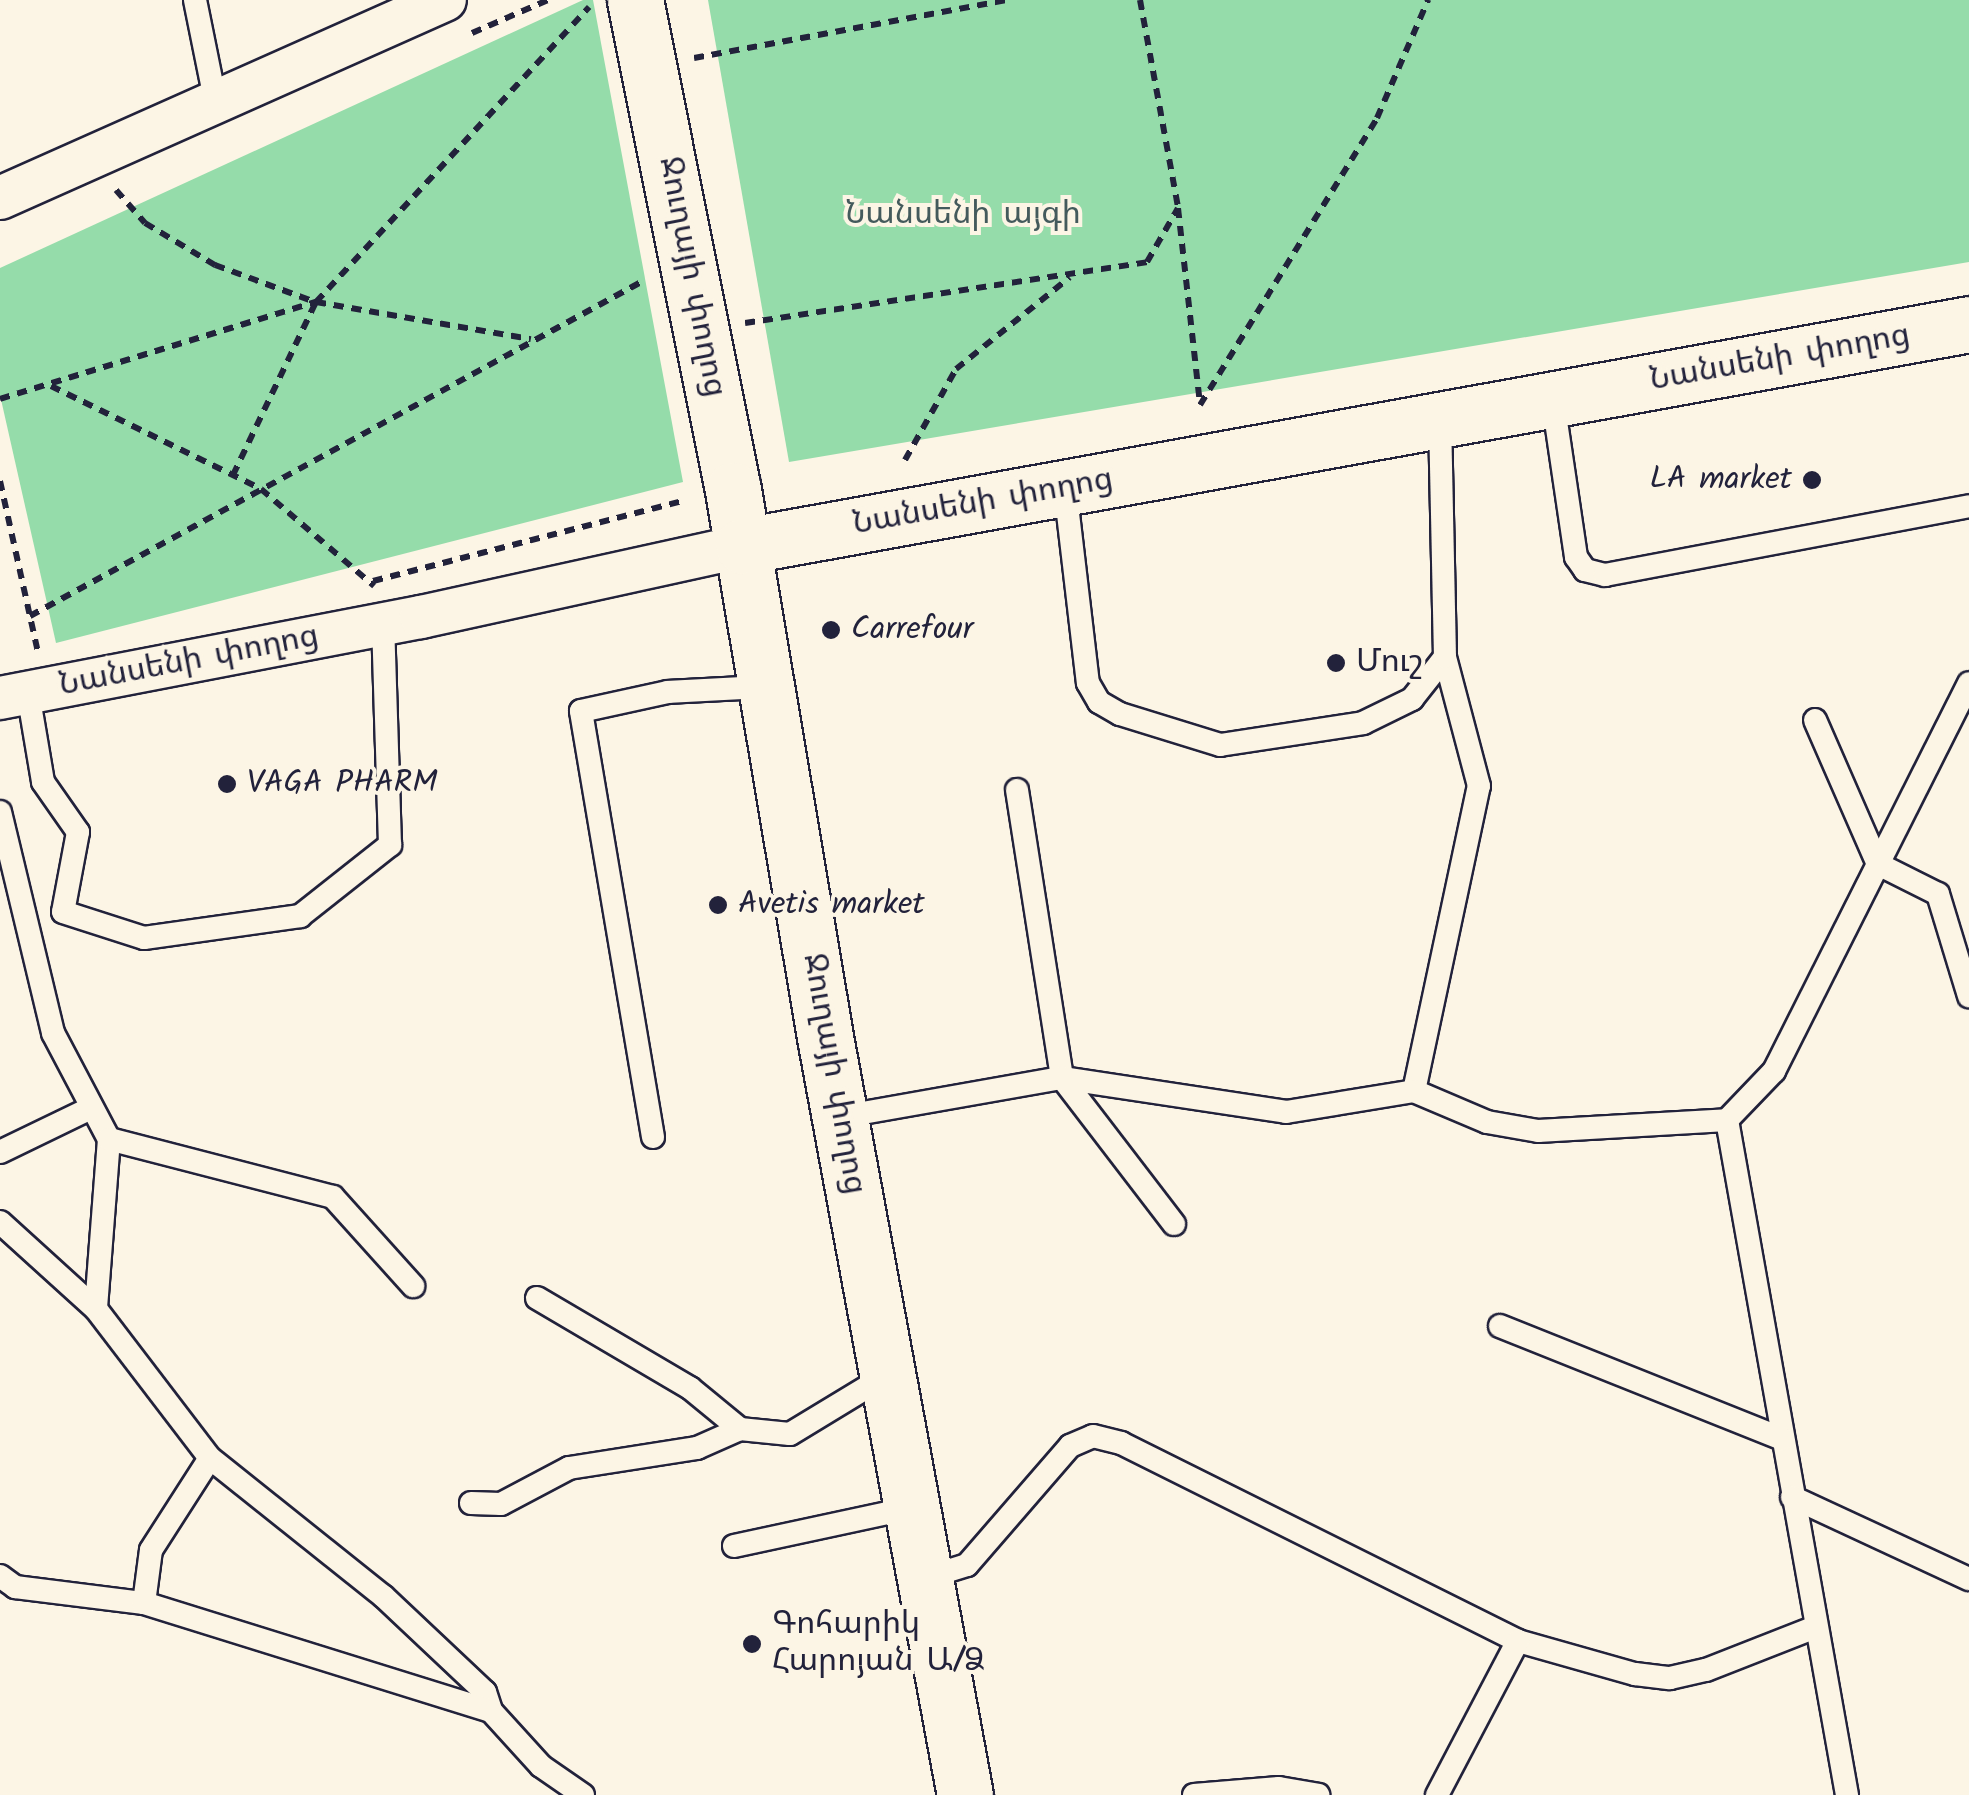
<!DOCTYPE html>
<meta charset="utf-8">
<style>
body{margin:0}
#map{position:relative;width:1969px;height:1795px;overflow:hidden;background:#fcf5e5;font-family:Kalam,"Noto Sans Armenian",sans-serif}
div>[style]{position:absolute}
.green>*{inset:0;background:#95dcaa}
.path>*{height:6px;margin-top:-3px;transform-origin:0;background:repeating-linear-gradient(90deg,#22223b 0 10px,transparent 0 18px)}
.roads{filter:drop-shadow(2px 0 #22223b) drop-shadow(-2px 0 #22223b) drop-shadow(0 2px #22223b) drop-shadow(0 -2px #22223b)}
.lane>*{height:22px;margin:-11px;padding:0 11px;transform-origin:11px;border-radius:11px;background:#fcf5e5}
.street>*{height:42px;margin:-21px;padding:0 21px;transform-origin:21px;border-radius:21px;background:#fcf5e5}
.secondary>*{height:55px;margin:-27.5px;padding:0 27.5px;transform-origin:27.5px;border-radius:27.5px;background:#fcf5e5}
.dots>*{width:28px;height:28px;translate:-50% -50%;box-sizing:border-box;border:5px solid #fcf5e5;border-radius:50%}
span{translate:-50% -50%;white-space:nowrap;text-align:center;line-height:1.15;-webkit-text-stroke:8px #fcf5e5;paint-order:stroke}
.park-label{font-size:32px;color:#445a5c}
.street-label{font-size:32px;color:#22223b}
.poi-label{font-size:32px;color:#22223b}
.right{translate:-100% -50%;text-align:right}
.left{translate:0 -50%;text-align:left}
</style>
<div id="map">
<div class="green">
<i style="clip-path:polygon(583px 0,593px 0,683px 482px,56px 643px,0 395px,0 268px)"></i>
<i style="clip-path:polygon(708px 0,1969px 0,1969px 262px,789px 462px)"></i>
</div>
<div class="path">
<i style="left:1140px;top:0;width:211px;rotate:79.6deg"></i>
<i style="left:1178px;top:208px;width:197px;rotate:83.6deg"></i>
<i style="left:472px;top:33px;width:83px;rotate:-23.5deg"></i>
<i style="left:694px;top:58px;width:319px;rotate:-10.5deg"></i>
<i style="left:116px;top:190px;width:44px;rotate:48.7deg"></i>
<i style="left:145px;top:223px;width:82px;rotate:31deg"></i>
<i style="left:215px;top:265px;width:107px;rotate:20.3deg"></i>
<i style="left:745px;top:323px;width:407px;rotate:-8.6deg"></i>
<i style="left:1147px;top:262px;width:62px;rotate:-60.1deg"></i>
<i style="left:51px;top:386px;width:234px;rotate:26.1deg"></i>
<i style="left:261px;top:489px;width:149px;rotate:40.6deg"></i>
<i style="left:0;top:399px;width:331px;rotate:-17.1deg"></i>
<i style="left:316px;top:302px;width:218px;rotate:9.8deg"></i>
<i style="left:1200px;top:405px;width:337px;rotate:-58.3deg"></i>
<i style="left:1377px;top:118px;width:129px;rotate:-66.6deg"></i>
<i style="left:905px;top:460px;width:104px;rotate:-60.7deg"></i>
<i style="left:956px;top:369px;width:146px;rotate:-38.9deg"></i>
<i style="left:233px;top:475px;width:192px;rotate:-64.4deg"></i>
<i style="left:316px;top:302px;width:402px;rotate:-47.2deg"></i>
<i style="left:0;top:481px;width:175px;rotate:77.5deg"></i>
<i style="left:373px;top:581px;width:323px;rotate:-14.5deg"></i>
<i style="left:30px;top:616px;width:699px;rotate:-28.66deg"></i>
</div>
<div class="roads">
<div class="lane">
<i style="left:195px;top:0;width:106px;rotate:78.6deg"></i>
<i style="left:1553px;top:401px;width:158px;rotate:81.6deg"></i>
<i style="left:1576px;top:557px;width:16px;rotate:55deg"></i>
<i style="left:1585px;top:570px;width:21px;rotate:14deg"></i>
<i style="left:1605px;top:575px;width:370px;rotate:-10.7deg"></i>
<i style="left:1065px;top:488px;width:196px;rotate:83.3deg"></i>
<i style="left:1088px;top:683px;width:22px;rotate:60deg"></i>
<i style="left:1099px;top:702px;width:24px;rotate:30deg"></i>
<i style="left:1120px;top:714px;width:105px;rotate:17.2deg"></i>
<i style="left:1220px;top:745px;width:145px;rotate:-8.7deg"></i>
<i style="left:1363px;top:723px;width:55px;rotate:-26.1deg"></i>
<i style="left:1412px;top:699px;width:53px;rotate:-51.8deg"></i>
<i style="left:28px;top:693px;width:90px;rotate:80.4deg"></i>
<i style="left:43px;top:782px;width:61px;rotate:55deg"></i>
<i style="left:78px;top:832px;width:81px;rotate:100.6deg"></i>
<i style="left:63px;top:912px;width:85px;rotate:17.8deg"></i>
<i style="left:144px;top:938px;width:158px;rotate:-8deg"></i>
<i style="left:300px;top:916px;width:115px;rotate:-38.3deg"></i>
<i style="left:390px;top:845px;width:221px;rotate:-91.8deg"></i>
<i style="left:1815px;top:720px;width:157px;rotate:66.4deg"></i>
<i style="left:1878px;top:864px;width:67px;rotate:26.6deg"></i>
<i style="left:1938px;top:894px;width:107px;rotate:73.1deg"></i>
<i style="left:1017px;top:790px;width:291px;rotate:81.1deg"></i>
<i style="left:1062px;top:1078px;width:184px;rotate:52.5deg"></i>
<i style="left:0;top:812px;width:227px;rotate:76.5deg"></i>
<i style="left:53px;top:1033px;width:120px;rotate:62.2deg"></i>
<i style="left:109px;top:1139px;width:170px;rotate:94.4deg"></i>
<i style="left:96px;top:1309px;width:188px;rotate:52.6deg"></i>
<i style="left:210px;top:1458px;width:221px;rotate:38.6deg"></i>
<i style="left:383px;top:1596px;width:140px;rotate:43.3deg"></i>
<i style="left:485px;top:1692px;width:20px;rotate:72deg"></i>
<i style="left:1414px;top:1091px;width:312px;rotate:-78deg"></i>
<i style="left:1479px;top:786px;width:133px;rotate:-104.8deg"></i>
<i style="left:1445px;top:657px;width:233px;rotate:-91.2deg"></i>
<i style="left:840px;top:1117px;width:225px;rotate:-10deg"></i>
<i style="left:1062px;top:1078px;width:227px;rotate:8.6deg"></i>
<i style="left:1286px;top:1112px;width:130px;rotate:-9.3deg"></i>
<i style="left:1414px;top:1091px;width:79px;rotate:23deg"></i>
<i style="left:1487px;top:1122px;width:52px;rotate:10deg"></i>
<i style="left:1538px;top:1131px;width:189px;rotate:-3.3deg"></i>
<i style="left:1727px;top:1120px;width:686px;rotate:79.92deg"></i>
<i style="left:1727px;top:1120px;width:68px;rotate:-46.2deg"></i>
<i style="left:1774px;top:1071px;width:434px;rotate:-63.3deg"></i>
<i style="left:653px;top:1137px;width:432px;rotate:-99.6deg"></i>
<i style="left:581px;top:711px;width:89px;rotate:-12.3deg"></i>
<i style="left:668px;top:692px;width:97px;rotate:-3deg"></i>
<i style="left:109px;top:1139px;width:231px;rotate:14.5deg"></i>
<i style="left:333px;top:1197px;width:120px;rotate:48deg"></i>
<i style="left:0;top:1152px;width:99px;rotate:-25.8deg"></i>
<i style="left:0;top:1222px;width:130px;rotate:42.2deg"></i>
<i style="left:537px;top:1298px;width:178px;rotate:30.5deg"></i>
<i style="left:690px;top:1388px;width:65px;rotate:39.4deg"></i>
<i style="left:740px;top:1429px;width:50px;rotate:5.7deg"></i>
<i style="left:790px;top:1434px;width:114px;rotate:-31.3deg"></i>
<i style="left:1500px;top:1326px;width:304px;rotate:21.8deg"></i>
<i style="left:1792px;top:1497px;width:195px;rotate:24.9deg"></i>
<i style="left:471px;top:1503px;width:30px;rotate:2deg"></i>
<i style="left:501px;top:1504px;width:77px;rotate:-27.9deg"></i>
<i style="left:569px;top:1468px;width:130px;rotate:-8.9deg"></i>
<i style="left:697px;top:1448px;width:47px;rotate:-23.8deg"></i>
<i style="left:734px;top:1546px;width:182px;rotate:-12.1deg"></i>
<i style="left:0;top:1576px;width:19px;rotate:36deg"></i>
<i style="left:15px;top:1587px;width:130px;rotate:7.1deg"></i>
<i style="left:144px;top:1603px;width:363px;rotate:17.3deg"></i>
<i style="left:491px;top:1711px;width:74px;rotate:47.7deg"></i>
<i style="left:541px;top:1766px;width:51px;rotate:34.6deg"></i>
<i style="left:925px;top:1578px;width:44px;rotate:-17.2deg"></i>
<i style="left:967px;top:1565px;width:157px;rotate:-49.1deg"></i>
<i style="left:1070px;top:1446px;width:25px;rotate:-23deg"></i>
<i style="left:1093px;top:1436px;width:29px;rotate:14deg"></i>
<i style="left:1121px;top:1443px;width:444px;rotate:26.5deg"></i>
<i style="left:1518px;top:1641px;width:122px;rotate:15.8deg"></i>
<i style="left:1635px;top:1674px;width:35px;rotate:7deg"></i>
<i style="left:1670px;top:1678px;width:37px;rotate:-13deg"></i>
<i style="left:1706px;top:1670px;width:115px;rotate:-21.4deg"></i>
<i style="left:144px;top:1603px;width:53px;rotate:-82.5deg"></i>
<i style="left:151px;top:1550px;width:109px;rotate:-57.3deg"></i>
<i style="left:1194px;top:1795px;width:85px;rotate:-4.7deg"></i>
<i style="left:1279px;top:1788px;width:40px;rotate:10deg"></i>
<i style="left:1437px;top:1795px;width:174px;rotate:-62.3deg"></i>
</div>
<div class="street">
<i style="left:0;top:198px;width:487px;rotate:-24deg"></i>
<i style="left:0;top:698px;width:429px;rotate:-10.9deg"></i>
<i style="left:421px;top:617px;width:330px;rotate:-12.4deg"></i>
</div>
<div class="secondary">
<i style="left:635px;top:0;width:500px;rotate:78.7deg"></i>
<i style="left:733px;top:490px;width:555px;rotate:80.45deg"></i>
<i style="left:825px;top:1037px;width:771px;rotate:79.54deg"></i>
<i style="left:743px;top:546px;width:1246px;rotate:-10.26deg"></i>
</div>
</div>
<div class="dots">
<i style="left:1812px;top:480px;background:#22223b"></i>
<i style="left:831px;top:630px;background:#22223b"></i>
<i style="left:1336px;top:663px;background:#22223b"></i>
<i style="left:227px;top:784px;background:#22223b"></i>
<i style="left:718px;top:905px;background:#22223b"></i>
<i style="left:752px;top:1644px;background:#22223b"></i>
</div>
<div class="park-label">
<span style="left:963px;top:215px">Նանսենի այգի</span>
</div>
<div class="street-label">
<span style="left:691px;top:277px;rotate:79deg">Ջուղայի փողոց</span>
<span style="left:1780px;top:359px;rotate:-10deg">Նանսենի փողոց</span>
<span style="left:983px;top:503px;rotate:-10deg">Նանսենի փողոց</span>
<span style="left:189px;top:662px;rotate:-11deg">Նանսենի փողոց</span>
<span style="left:833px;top:1074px;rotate:80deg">Ջուղայի փողոց</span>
</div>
<div class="poi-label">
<span class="right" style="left:1792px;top:480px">LA market</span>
<span class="left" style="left:851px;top:630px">Carrefour</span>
<span class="left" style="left:1356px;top:663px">Մուշ</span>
<span class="left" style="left:247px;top:784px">VAGA PHARM</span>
<span class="left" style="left:738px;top:905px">Avetis market</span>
<span class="left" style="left:772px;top:1644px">Գոհարիկ<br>Հարոյան Ա/Ձ</span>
</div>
</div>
